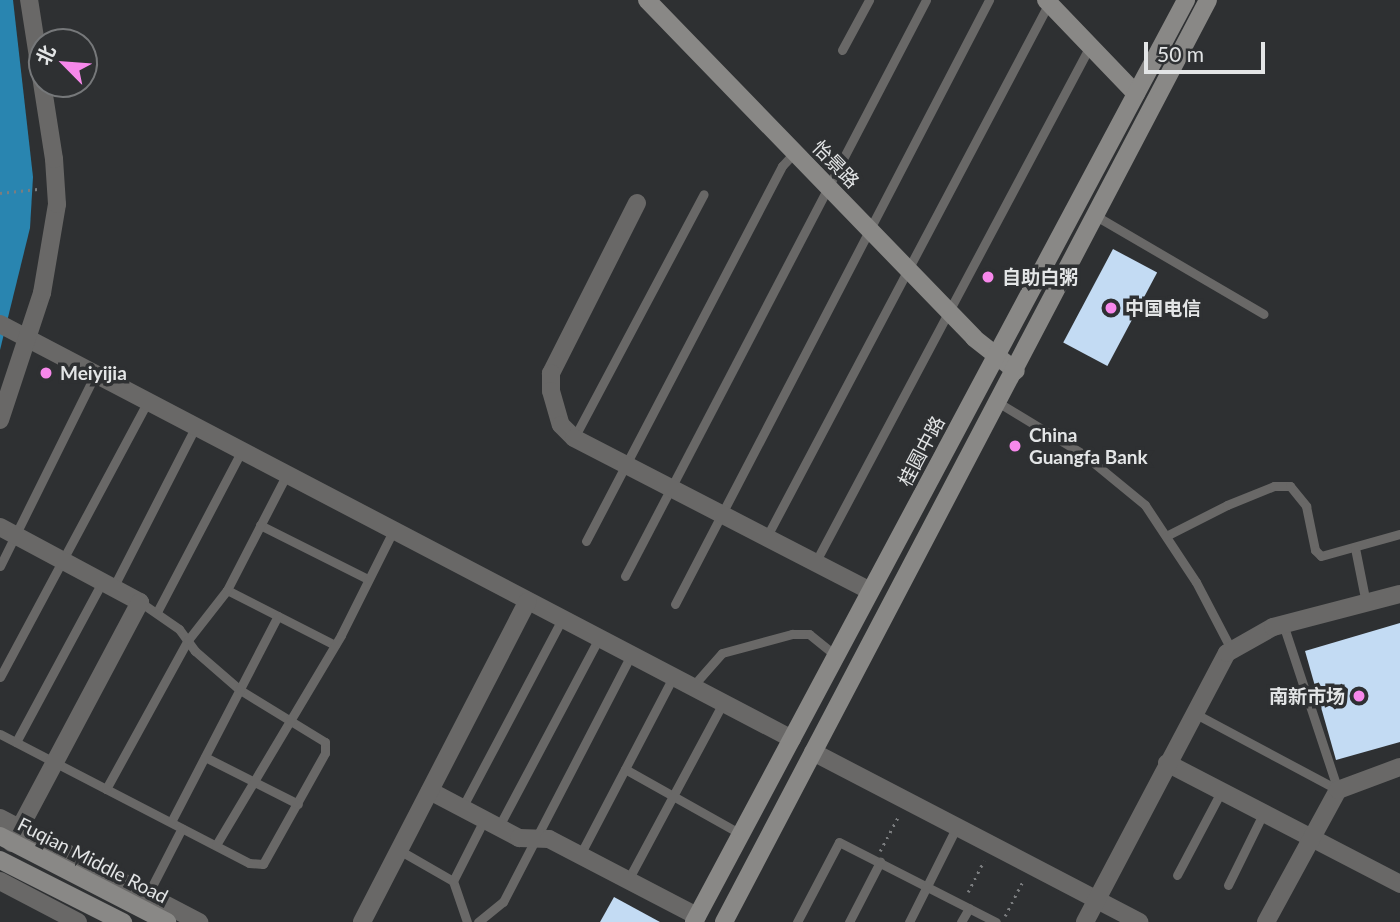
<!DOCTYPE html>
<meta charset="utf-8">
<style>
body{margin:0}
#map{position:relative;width:1400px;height:922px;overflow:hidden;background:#2e3032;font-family:Lato,"Noto Sans SC",sans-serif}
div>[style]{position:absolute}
.water>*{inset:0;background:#2985b0}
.building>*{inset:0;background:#c3dbf3;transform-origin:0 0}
.path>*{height:2.5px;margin-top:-1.25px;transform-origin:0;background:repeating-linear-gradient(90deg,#7b7d7f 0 2px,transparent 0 7px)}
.lane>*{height:9px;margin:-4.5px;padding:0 4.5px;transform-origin:4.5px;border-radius:4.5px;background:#696867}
.street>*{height:18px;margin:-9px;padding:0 9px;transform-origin:9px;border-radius:9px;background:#696867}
.secondary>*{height:18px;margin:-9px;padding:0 9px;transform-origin:9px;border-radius:9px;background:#898886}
.dots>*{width:19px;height:19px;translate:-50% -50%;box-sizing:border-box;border:4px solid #2e3032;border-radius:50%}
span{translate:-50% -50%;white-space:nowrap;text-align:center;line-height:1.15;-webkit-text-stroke:7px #2e3032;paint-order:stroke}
.street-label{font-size:19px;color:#e3e5e6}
.poi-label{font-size:19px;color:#e3e5e6;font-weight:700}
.left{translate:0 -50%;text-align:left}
.right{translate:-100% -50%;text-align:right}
.north{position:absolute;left:28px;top:28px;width:70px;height:70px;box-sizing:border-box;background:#2e3032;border:2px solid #76787a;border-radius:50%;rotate:295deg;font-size:19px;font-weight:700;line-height:28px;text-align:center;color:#e3e5e6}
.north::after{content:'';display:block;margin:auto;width:24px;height:32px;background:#f788eb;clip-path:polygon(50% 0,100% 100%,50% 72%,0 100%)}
.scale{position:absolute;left:1144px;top:42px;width:121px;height:32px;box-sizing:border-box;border:4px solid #e3e5e6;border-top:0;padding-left:9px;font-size:21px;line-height:24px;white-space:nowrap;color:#e3e5e6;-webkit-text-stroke:5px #2e3032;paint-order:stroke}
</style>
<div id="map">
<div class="water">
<i style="clip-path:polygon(0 0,13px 0,33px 177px,30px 228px,0 350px)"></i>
</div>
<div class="building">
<i style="left:1113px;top:249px;width:50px;height:106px;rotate:28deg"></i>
<i style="clip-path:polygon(1400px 623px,1400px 742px,1336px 760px,1305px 651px)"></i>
<i style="clip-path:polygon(614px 897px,660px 922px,600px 922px)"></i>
</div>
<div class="path">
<i style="left:0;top:193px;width:38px;rotate:-6deg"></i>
<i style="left:880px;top:851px;width:38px;rotate:-62deg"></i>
<i style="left:968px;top:892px;width:35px;rotate:-63deg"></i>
<i style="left:1005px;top:916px;width:39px;rotate:-63deg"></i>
</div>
<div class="lane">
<i style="left:842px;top:50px;width:57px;rotate:-61.6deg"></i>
<i style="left:1096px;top:216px;width:194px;rotate:30.3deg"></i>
<i style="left:999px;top:403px;width:98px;rotate:31.3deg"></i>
<i style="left:1083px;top:454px;width:80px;rotate:39.4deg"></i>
<i style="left:1145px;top:505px;width:92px;rotate:56.5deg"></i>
<i style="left:1196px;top:582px;width:76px;rotate:62.4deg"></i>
<i style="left:574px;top:438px;width:276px;rotate:-62deg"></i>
<i style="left:260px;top:525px;width:121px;rotate:26.6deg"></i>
<i style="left:1166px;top:536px;width:68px;rotate:-26.9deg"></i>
<i style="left:1227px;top:505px;width:51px;rotate:-22deg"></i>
<i style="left:1274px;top:486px;width:16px"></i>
<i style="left:1290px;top:486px;width:26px;rotate:51deg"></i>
<i style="left:1306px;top:506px;width:45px;rotate:78.4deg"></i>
<i style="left:1315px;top:550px;width:8px;rotate:45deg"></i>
<i style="left:1321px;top:556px;width:82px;rotate:-15.6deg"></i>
<i style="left:766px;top:538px;width:605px;rotate:-62.12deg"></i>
<i style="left:586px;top:541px;width:423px;rotate:-62.4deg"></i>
<i style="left:782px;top:166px;width:19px;rotate:-47deg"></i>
<i style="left:1355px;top:548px;width:56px;rotate:78.7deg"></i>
<i style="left:815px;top:563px;width:586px;rotate:-61.99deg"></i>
<i style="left:0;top:566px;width:216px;rotate:-63.6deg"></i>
<i style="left:625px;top:576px;width:650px;rotate:-62.41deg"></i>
<i style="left:113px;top:588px;width:182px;rotate:-62.9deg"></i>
<i style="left:227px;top:590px;width:121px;rotate:27deg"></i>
<i style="left:675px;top:604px;width:681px;rotate:-62.53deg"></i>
<i style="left:157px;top:612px;width:183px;rotate:-62.3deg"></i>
<i style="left:1283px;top:624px;width:175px;rotate:71.7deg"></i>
<i style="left:0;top:677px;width:313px;rotate:-61.8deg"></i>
<i style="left:692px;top:687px;width:45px;rotate:-48.6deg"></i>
<i style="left:722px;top:653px;width:73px;rotate:-15.2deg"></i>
<i style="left:792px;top:634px;width:17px"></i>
<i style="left:809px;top:634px;width:35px;rotate:39deg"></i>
<i style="left:1194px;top:713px;width:163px;rotate:28.1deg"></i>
<i style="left:0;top:734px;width:280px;rotate:27.4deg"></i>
<i style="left:249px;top:863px;width:14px;rotate:4deg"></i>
<i style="left:263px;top:864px;width:127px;rotate:-60.8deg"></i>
<i style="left:325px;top:753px;width:11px;rotate:-90deg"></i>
<i style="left:325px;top:742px;width:100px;rotate:-148.5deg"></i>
<i style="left:240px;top:690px;width:60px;rotate:-139.1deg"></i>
<i style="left:195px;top:651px;width:27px;rotate:-126deg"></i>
<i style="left:179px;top:629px;width:47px;rotate:-145.3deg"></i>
<i style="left:16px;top:742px;width:182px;rotate:-61.7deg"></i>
<i style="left:205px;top:757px;width:104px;rotate:26.8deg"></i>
<i style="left:625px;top:769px;width:133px;rotate:29.3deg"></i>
<i style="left:106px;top:789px;width:170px;rotate:-61.2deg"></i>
<i style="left:188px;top:640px;width:63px;rotate:-52deg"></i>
<i style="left:227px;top:590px;width:131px;rotate:-62.7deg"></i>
<i style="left:462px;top:808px;width:214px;rotate:-62.1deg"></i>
<i style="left:171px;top:822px;width:232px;rotate:-62.6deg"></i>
<i style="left:498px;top:828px;width:215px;rotate:-62deg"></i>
<i style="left:216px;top:845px;width:244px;rotate:-59.2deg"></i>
<i style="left:341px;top:635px;width:116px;rotate:-63.4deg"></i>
<i style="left:399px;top:850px;width:62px;rotate:29.9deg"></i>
<i style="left:453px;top:881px;width:43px;rotate:71.1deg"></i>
<i style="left:580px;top:855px;width:201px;rotate:-62.4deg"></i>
<i style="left:1177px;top:875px;width:94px;rotate:-62.1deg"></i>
<i style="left:628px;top:880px;width:201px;rotate:-61.8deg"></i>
<i style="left:453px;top:881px;width:68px;rotate:-63.1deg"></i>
<i style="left:1228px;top:885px;width:79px;rotate:-63.8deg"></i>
<i style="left:147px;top:896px;width:76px;rotate:-62.8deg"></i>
<i style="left:478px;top:922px;width:32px;rotate:-39deg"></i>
<i style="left:503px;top:902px;width:278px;rotate:-62.6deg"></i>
<i style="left:797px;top:922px;width:90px;rotate:-62.3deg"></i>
<i style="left:839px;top:842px;width:176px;rotate:27deg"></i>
<i style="left:849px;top:922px;width:68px;rotate:-62.7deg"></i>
<i style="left:909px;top:922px;width:105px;rotate:-63.4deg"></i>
<i style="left:961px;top:922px;width:16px;rotate:-60deg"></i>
</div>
<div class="street">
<i style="left:637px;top:203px;width:191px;rotate:116.8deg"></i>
<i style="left:551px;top:373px;width:18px;rotate:90deg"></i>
<i style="left:551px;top:391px;width:35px;rotate:74deg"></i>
<i style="left:561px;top:425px;width:18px;rotate:45deg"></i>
<i style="left:574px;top:438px;width:333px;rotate:27.3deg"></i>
<i style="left:0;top:324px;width:894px;rotate:27.65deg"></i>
<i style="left:0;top:420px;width:134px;rotate:-71.7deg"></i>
<i style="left:42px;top:293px;width:90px;rotate:-80.4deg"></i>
<i style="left:57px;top:204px;width:45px;rotate:-93.8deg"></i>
<i style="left:54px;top:159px;width:161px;rotate:-98.9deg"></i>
<i style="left:0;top:527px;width:159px;rotate:28.2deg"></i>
<i style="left:140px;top:602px;width:273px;rotate:118deg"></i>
<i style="left:813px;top:752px;width:368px;rotate:27.5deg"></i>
<i style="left:1167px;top:763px;width:263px;rotate:27.4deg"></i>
<i style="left:430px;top:791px;width:101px;rotate:27.8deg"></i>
<i style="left:519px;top:838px;width:30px;rotate:2deg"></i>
<i style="left:549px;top:839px;width:167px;rotate:27.5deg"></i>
<i style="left:0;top:818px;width:225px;rotate:27.6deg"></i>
<i style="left:0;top:881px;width:88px;rotate:27.7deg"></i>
<i style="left:362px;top:922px;width:361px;rotate:-62.7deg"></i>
<i style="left:1085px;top:922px;width:304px;rotate:-62.2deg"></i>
<i style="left:1227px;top:653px;width:53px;rotate:-29.5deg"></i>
<i style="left:1273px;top:627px;width:131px;rotate:-14.6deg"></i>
<i style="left:1266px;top:922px;width:150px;rotate:-61.4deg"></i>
<i style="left:1338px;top:790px;width:66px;rotate:-20.4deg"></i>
</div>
<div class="secondary">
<i style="left:647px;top:0;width:470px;rotate:45.9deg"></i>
<i style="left:974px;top:338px;width:53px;rotate:38.2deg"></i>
<i style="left:1046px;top:0;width:130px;rotate:46.2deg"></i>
<i style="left:0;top:836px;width:188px;rotate:27.2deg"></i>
<i style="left:0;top:860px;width:138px;rotate:26.8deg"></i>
<i style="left:694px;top:922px;width:1045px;rotate:-61.91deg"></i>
<i style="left:724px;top:922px;width:1041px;rotate:-62.3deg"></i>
</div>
<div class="dots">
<i style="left:988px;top:277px;background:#f788eb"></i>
<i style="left:1111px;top:308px;background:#f788eb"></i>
<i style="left:46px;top:373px;background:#f788eb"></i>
<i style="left:1015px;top:446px;background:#f788eb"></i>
<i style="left:1359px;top:696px;background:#f788eb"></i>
</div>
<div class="street-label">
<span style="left:836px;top:164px;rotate:46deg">怡景路</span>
<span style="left:921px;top:451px;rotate:-62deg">桂圆中路</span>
<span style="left:93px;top:860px;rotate:27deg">Fuqian Middle Road</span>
</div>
<div class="poi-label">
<span class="left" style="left:1002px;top:277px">自助白粥</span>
<span class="left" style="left:1125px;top:308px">中国电信</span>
<span class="left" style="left:60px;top:373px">Meiyijia</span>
<span class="left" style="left:1029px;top:446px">China<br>Guangfa Bank</span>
<span class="right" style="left:1345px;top:696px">南新市场</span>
</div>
<div class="north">北</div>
<div class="scale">50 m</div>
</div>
